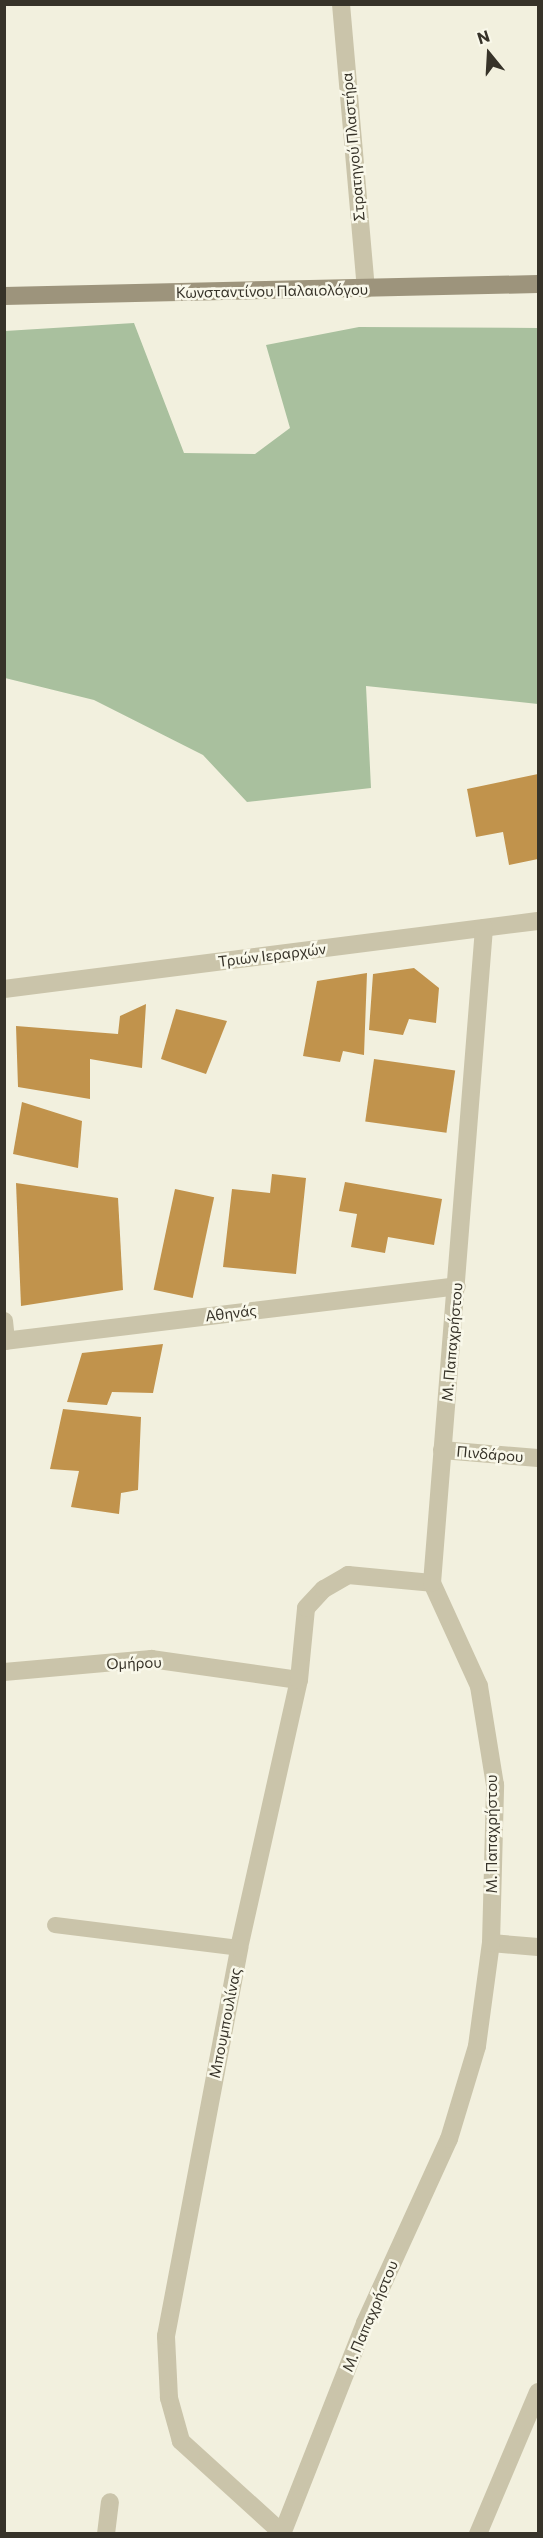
<!DOCTYPE html>
<meta charset="utf-8">
<style>
body{margin:0}
#map{position:relative;width:543px;height:2538px;overflow:hidden;background:#f2f0de;font-family:Commissioner,sans-serif}
div>[style]{position:absolute}
.green>*{inset:0;background:#a9c09e}
.building>*{inset:0;background:#c1934c;transform-origin:0 0}
.lane>*{height:16px;margin:-8px;padding:0 8px;transform-origin:8px;border-radius:8px;background:#cac4aa}
.street>*{height:18px;margin:-9px;padding:0 9px;transform-origin:9px;border-radius:9px;background:#cac4aa}
.secondary>*{height:18px;margin:-9px;padding:0 9px;transform-origin:9px;border-radius:9px;background:#9d947c}
span{translate:-50% -50%;white-space:nowrap;text-align:center;line-height:1.15;-webkit-text-stroke:5px #f9f8ea;paint-order:stroke}
.street-label{font-size:15px;color:#373329}
.frame{position:absolute;inset:0;border:6px solid #373329;pointer-events:none}
.north{position:absolute;left:459px;top:24px;width:60px;height:60px;-webkit-text-stroke:4px #f9f8ea;paint-order:stroke;rotate:342deg;font-size:16px;font-weight:700;line-height:24px;text-align:center;color:#373329}
.north::after{content:'';display:block;margin:auto;width:21px;height:27px;background:#373329;clip-path:polygon(50% 0,100% 100%,50% 72%,0 100%)}
</style>
<div id="map">
<div class="green">
<i style="clip-path:polygon(134px 323px,184px 453px,255px 454px,290px 428px,266px 345px,359px 327px,538px 328px,538px 704px,366px 686px,371px 788px,247px 802px,203px 755px,94px 700px,5px 678px,5px 331px)"></i>
</div>
<div class="building">
<i style="clip-path:polygon(538px 774px,538px 859px,509px 865px,503px 832px,476px 837px,467px 789px)"></i>
<i style="clip-path:polygon(414px 968px,439px 988px,436px 1023px,409px 1019px,403px 1035px,369px 1030px,373px 974px)"></i>
<i style="clip-path:polygon(367px 973px,364px 1055px,343px 1051px,340px 1062px,303px 1056px,317px 981px)"></i>
<i style="clip-path:polygon(146px 1004px,142px 1068px,90px 1059px,90px 1099px,18px 1087px,16px 1026px,118px 1034px,120px 1016px)"></i>
<i style="clip-path:polygon(176px 1009px,227px 1021px,206px 1074px,161px 1059px)"></i>
<i style="left:374px;top:1059px;width:82px;height:63px;rotate:8deg"></i>
<i style="clip-path:polygon(22px 1102px,82px 1121px,78px 1168px,13px 1154px)"></i>
<i style="clip-path:polygon(272px 1174px,306px 1178px,296px 1274px,223px 1267px,232px 1189px,270px 1193px)"></i>
<i style="clip-path:polygon(345px 1182px,442px 1199px,434px 1245px,388px 1237px,385px 1253px,351px 1247px,357px 1214px,339px 1211px)"></i>
<i style="clip-path:polygon(16px 1183px,118px 1198px,123px 1290px,21px 1306px)"></i>
<i style="left:175px;top:1189px;width:40px;height:103px;rotate:12deg"></i>
<i style="clip-path:polygon(163px 1344px,153px 1393px,112px 1392px,107px 1405px,67px 1402px,82px 1353px)"></i>
<i style="clip-path:polygon(63px 1409px,141px 1417px,138px 1490px,121px 1493px,119px 1514px,71px 1507px,79px 1471px,50px 1469px)"></i>
</div>
<div class="lane">
<i style="left:55px;top:1925px;width:185px;rotate:7.1deg"></i>
</div>
<div class="street">
<i style="left:341px;top:4px;width:286px;rotate:85deg"></i>
<i style="left:4px;top:989px;width:538px;rotate:-7.26deg"></i>
<i style="left:4px;top:1321px;width:20px;rotate:84deg"></i>
<i style="left:4px;top:1341px;width:456px;rotate:-6.9deg"></i>
<i style="left:442px;top:1450px;width:96px;rotate:4.8deg"></i>
<i style="left:4px;top:1672px;width:148px;rotate:-5.1deg"></i>
<i style="left:151px;top:1659px;width:149px;rotate:8.1deg"></i>
<i style="left:491px;top:1943px;width:47px;rotate:4.9deg"></i>
<i style="left:282px;top:2533px;width:137px;rotate:-137.7deg"></i>
<i style="left:181px;top:2441px;width:45px;rotate:-105.6deg"></i>
<i style="left:169px;top:2398px;width:62px;rotate:-92.8deg"></i>
<i style="left:166px;top:2336px;width:395px;rotate:-79.3deg"></i>
<i style="left:239px;top:1948px;width:275px;rotate:-77.4deg"></i>
<i style="left:299px;top:1680px;width:72px;rotate:-84.4deg"></i>
<i style="left:306px;top:1608px;width:26px;rotate:-47deg"></i>
<i style="left:324px;top:1589px;width:28px;rotate:-30deg"></i>
<i style="left:348px;top:1575px;width:84px;rotate:5.4deg"></i>
<i style="left:106px;top:2534px;width:32px;rotate:-83deg"></i>
<i style="left:282px;top:2534px;width:227px;rotate:-68.5deg"></i>
<i style="left:365px;top:2323px;width:202px;rotate:-65.5deg"></i>
<i style="left:449px;top:2139px;width:97px;rotate:-73.2deg"></i>
<i style="left:477px;top:2046px;width:104px;rotate:-82.3deg"></i>
<i style="left:491px;top:1943px;width:158px;rotate:-88.5deg"></i>
<i style="left:495px;top:1785px;width:100px;rotate:-99.2deg"></i>
<i style="left:479px;top:1686px;width:113px;rotate:-114.5deg"></i>
<i style="left:432px;top:1583px;width:657px;rotate:-85.46deg"></i>
<i style="left:478px;top:2534px;width:154px;rotate:-67.1deg"></i>
</div>
<div class="secondary">
<i style="left:4px;top:296px;width:534px;rotate:-1.29deg"></i>
</div>
<div class="street-label">
<span style="left:353px;top:147px;rotate:-95deg">Στρατηγού Πλαστήρα</span>
<span style="left:272px;top:291px;rotate:-1deg">Κωνσταντίνου Παλαιολόγου</span>
<span style="left:272px;top:955px;rotate:-7deg">Τριών Ιεραρχών</span>
<span style="left:231px;top:1313px;rotate:-7deg">Αθηνάς</span>
<span style="left:452px;top:1342px;rotate:-85deg">Μ. Παπαχρήστου</span>
<span style="left:490px;top:1454px;rotate:5deg">Πινδάρου</span>
<span style="left:134px;top:1663px;rotate:-2deg">Ομήρου</span>
<span style="left:492px;top:1834px;rotate:-90deg">Μ. Παπαχρήστου</span>
<span style="left:225px;top:2023px;rotate:-79deg">Μπουμπουλίνας</span>
<span style="left:370px;top:2316px;rotate:-67deg">Μ. Παπαχρήστου</span>
</div>
<div class="frame"></div>
<div class="north">N</div>
</div>
